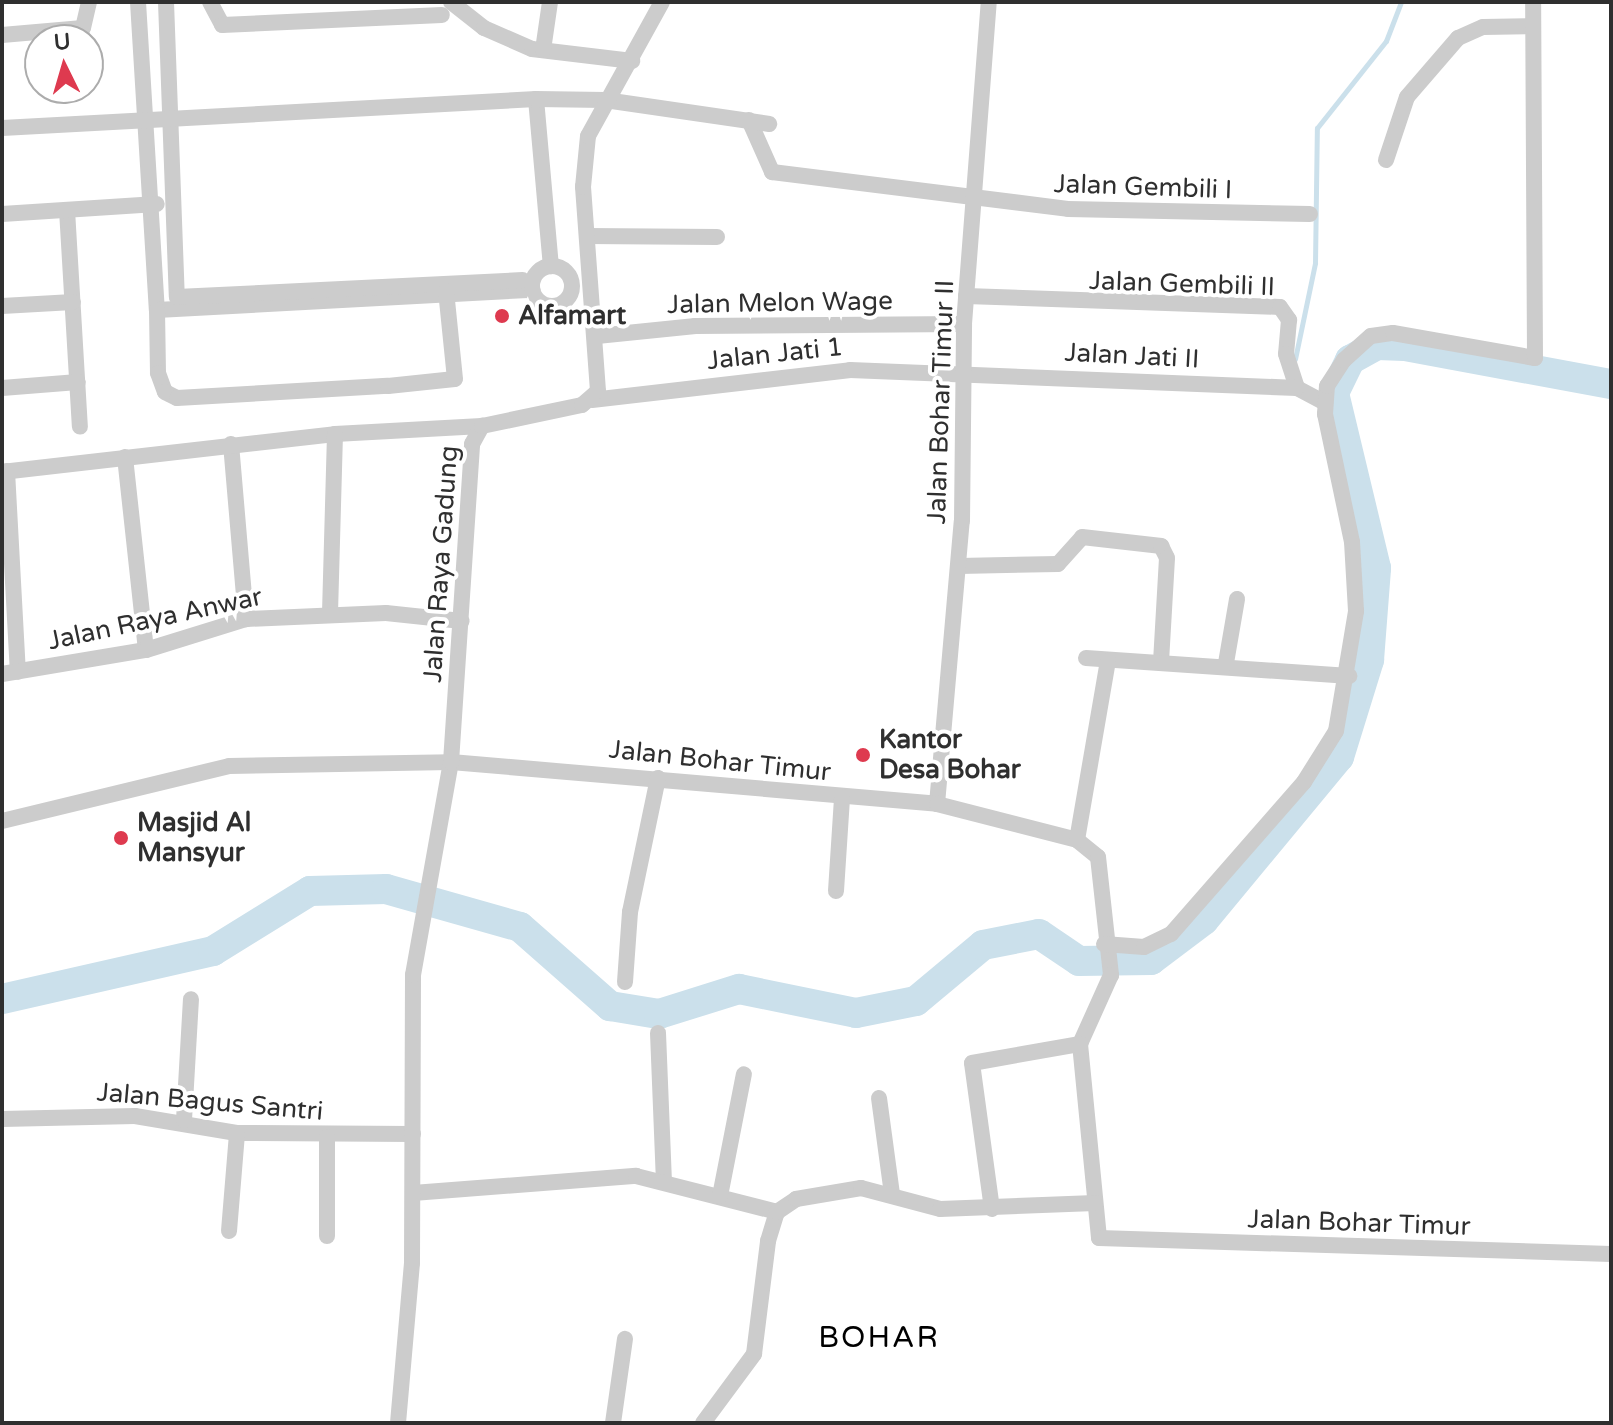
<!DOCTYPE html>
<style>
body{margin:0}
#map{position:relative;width:1613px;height:1425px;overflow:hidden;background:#fff;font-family:"Varela Round",sans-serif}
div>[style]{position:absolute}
.stream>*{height:5px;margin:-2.5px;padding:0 2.5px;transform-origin:2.5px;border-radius:2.5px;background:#cbe0eb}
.river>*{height:30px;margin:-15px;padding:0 15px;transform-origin:15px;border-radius:15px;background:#cbe0eb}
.minor>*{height:16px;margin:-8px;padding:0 8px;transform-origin:8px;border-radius:8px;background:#ccc}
.minor>.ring{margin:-8px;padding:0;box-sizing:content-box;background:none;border:16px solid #ccc;border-radius:50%}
.dots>*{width:22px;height:22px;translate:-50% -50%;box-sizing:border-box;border:4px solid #fff;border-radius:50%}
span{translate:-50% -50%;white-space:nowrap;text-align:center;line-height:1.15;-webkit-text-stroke:8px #fff;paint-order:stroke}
.street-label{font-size:26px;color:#2f2f2f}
.poi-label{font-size:26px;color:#2f2f2f;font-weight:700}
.left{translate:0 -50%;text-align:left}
.quarter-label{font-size:30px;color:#000;letter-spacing:2px}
.frame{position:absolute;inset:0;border:4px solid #2f2f2f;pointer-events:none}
.north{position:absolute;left:24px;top:24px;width:80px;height:80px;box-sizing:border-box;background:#fff;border:2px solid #acacac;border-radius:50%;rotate:355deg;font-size:22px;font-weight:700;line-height:32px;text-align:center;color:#2f2f2f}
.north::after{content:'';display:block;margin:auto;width:28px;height:36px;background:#de3a4f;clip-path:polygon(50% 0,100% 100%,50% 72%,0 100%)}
</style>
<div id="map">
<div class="stream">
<i style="left:1295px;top:359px;width:98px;rotate:-78.2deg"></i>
<i style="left:1315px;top:263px;width:135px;rotate:-89.2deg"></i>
<i style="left:1317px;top:128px;width:111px;rotate:-51.6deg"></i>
<i style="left:1386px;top:41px;width:42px;rotate:-69deg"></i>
</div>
<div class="river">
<i style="left:2px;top:999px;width:216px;rotate:-12.8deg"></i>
<i style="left:213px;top:951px;width:114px;rotate:-31.7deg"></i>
<i style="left:310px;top:891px;width:76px;rotate:-1.5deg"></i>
<i style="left:386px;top:889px;width:139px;rotate:15.8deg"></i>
<i style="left:520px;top:927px;width:120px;rotate:41.3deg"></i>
<i style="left:610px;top:1006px;width:50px;rotate:9.3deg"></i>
<i style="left:659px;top:1014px;width:84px;rotate:-17.4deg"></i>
<i style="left:739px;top:989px;width:119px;rotate:11.6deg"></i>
<i style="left:856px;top:1013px;width:61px;rotate:-11.3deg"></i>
<i style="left:916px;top:1001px;width:87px;rotate:-39.9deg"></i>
<i style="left:983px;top:945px;width:57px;rotate:-11.1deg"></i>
<i style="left:1039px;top:934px;width:48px;rotate:34deg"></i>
<i style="left:1079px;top:961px;width:72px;rotate:-0.8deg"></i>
<i style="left:1151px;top:960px;width:66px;rotate:-37deg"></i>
<i style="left:1204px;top:920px;width:212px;rotate:-50.4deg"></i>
<i style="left:1339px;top:757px;width:102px;rotate:-72.8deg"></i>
<i style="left:1369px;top:660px;width:92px;rotate:-85.6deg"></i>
<i style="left:1376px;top:568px;width:180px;rotate:-103.5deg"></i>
<i style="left:1334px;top:393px;width:37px;rotate:-64deg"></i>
<i style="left:1350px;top:360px;width:31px;rotate:-29deg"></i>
<i style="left:1377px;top:345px;width:28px;rotate:2deg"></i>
<i style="left:1405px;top:346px;width:209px;rotate:10.5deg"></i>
</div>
<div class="minor">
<i style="left:138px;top:2px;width:309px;rotate:86.5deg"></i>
<i style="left:157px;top:310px;width:376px;rotate:-3.1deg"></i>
<i style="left:166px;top:2px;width:295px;rotate:87.9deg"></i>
<i style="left:177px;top:297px;width:346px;rotate:-2.8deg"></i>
<i style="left:210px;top:2px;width:26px;rotate:62deg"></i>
<i style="left:222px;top:25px;width:220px;rotate:-2.6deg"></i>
<i style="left:451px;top:2px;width:42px;rotate:38.2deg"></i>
<i style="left:484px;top:28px;width:52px;rotate:23.6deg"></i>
<i style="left:532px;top:49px;width:101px;rotate:6.8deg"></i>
<i style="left:2px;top:35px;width:81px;rotate:-4.9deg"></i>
<i style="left:83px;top:28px;width:27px;rotate:-77deg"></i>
<i style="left:543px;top:50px;width:49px;rotate:-81.7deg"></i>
<i style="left:536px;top:99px;width:168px;rotate:84.9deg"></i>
<i style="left:749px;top:120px;width:57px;rotate:66.1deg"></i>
<i style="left:772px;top:172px;width:298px;rotate:7.1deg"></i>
<i style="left:1068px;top:209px;width:242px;rotate:1.2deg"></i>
<i style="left:2px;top:128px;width:535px;rotate:-3.11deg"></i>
<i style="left:536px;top:99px;width:69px;rotate:0.8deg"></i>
<i style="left:605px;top:100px;width:166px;rotate:8.3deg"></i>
<i style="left:1386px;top:160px;width:66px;rotate:-71.6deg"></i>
<i style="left:1407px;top:97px;width:78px;rotate:-49.2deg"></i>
<i style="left:1458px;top:38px;width:27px;rotate:-24deg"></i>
<i style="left:1483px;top:27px;width:50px;rotate:-1.1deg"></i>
<i style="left:67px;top:210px;width:217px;rotate:86.6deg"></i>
<i style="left:2px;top:214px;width:155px;rotate:-3.7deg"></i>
<i style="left:587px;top:236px;width:130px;rotate:0.4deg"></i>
<i class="ring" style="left:532px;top:266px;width:24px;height:24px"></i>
<i style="left:966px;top:296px;width:314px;rotate:2deg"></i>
<i style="left:1280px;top:307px;width:16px;rotate:55deg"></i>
<i style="left:1289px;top:320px;width:34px;rotate:95deg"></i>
<i style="left:1286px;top:354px;width:36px;rotate:72deg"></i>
<i style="left:1297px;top:388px;width:32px;rotate:28deg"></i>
<i style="left:2px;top:306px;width:71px;rotate:-3.2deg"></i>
<i style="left:157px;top:310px;width:63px;rotate:89.1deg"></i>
<i style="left:158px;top:373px;width:20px;rotate:70deg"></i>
<i style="left:165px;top:392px;width:13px;rotate:27deg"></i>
<i style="left:177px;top:398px;width:211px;rotate:-3.3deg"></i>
<i style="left:388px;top:386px;width:67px;rotate:-6deg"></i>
<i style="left:455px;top:379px;width:88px;rotate:-95.8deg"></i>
<i style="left:597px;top:336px;width:99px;rotate:-5.8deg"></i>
<i style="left:695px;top:326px;width:269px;rotate:-0.4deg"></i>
<i style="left:2px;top:388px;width:76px;rotate:-4.5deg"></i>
<i style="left:592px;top:400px;width:260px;rotate:-6.6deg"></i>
<i style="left:850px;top:370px;width:447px;rotate:2.3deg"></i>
<i style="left:231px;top:444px;width:176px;rotate:85.1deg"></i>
<i style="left:125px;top:457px;width:194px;rotate:83.8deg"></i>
<i style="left:7px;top:471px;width:201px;rotate:86.9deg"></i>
<i style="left:2px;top:472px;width:335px;rotate:-6.5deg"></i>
<i style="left:335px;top:434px;width:147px;rotate:-3.1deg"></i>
<i style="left:959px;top:566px;width:99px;rotate:-1.2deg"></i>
<i style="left:1058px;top:564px;width:36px;rotate:-48deg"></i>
<i style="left:1082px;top:537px;width:80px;rotate:6.5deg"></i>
<i style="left:1161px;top:546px;width:13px;rotate:63deg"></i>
<i style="left:1167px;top:558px;width:103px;rotate:93.3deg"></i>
<i style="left:330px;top:613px;width:179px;rotate:-88.4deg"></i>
<i style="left:1086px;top:658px;width:264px;rotate:3.9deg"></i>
<i style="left:1226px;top:663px;width:65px;rotate:-80.2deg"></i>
<i style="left:2px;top:674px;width:146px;rotate:-9.5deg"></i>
<i style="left:146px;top:650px;width:105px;rotate:-17.2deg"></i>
<i style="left:246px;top:619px;width:140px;rotate:-2.5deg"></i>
<i style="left:386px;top:613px;width:76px;rotate:6deg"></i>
<i style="left:937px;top:804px;width:284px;rotate:-85deg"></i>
<i style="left:962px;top:521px;width:197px;rotate:-89.4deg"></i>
<i style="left:964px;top:324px;width:323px;rotate:-85.6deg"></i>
<i style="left:2px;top:821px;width:234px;rotate:-13.6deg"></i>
<i style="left:229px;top:766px;width:222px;rotate:-1deg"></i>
<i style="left:451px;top:762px;width:488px;rotate:4.9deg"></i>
<i style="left:937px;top:804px;width:145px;rotate:14.4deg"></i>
<i style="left:1077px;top:840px;width:27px;rotate:39deg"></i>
<i style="left:1098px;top:857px;width:119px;rotate:83.7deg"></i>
<i style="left:1111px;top:975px;width:76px;rotate:114.2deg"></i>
<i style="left:1080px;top:1044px;width:195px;rotate:84.4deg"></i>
<i style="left:1099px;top:1238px;width:512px;rotate:1.79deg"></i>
<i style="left:1077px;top:840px;width:182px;rotate:-80.2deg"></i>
<i style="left:836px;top:891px;width:94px;rotate:-86.3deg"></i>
<i style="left:1104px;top:944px;width:40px;rotate:4.3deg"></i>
<i style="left:1144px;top:947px;width:30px;rotate:-26deg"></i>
<i style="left:1171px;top:934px;width:202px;rotate:-48.8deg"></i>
<i style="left:1304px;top:782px;width:60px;rotate:-57.9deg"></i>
<i style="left:1336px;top:731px;width:122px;rotate:-80.5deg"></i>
<i style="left:1356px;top:611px;width:69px;rotate:-93.3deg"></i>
<i style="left:1352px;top:542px;width:131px;rotate:-101.9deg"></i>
<i style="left:1325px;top:414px;width:28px;rotate:-86deg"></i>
<i style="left:1327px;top:386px;width:31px;rotate:-57deg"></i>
<i style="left:1344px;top:360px;width:36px;rotate:-42deg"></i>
<i style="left:1371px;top:336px;width:22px;rotate:-8deg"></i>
<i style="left:1393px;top:333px;width:144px;rotate:10deg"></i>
<i style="left:1535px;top:358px;width:356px;rotate:-90.3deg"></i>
<i style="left:625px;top:982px;width:70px;rotate:-85.9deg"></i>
<i style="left:630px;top:912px;width:137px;rotate:-78.2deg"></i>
<i style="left:658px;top:1033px;width:149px;rotate:87.7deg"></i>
<i style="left:879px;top:1098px;width:97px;rotate:82.3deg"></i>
<i style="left:2px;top:1119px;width:133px;rotate:-1.3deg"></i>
<i style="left:135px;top:1116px;width:103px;rotate:9.5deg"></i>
<i style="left:237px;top:1133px;width:176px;rotate:0.3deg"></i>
<i style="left:184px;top:1120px;width:121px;rotate:-86.7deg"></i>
<i style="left:413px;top:1193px;width:224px;rotate:-4.4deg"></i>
<i style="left:636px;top:1176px;width:146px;rotate:14.3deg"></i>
<i style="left:720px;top:1196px;width:124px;rotate:-78.9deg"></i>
<i style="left:992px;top:1209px;width:147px;rotate:-97.8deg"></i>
<i style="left:972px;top:1063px;width:110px;rotate:-10deg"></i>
<i style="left:229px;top:1231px;width:98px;rotate:-85.3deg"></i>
<i style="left:327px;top:1236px;width:99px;rotate:-90deg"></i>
<i style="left:398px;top:1423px;width:161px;rotate:-85deg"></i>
<i style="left:412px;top:1263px;width:288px;rotate:-89.8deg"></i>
<i style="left:413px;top:975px;width:216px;rotate:-79.9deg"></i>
<i style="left:451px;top:762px;width:319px;rotate:-86.2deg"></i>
<i style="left:472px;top:444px;width:21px;rotate:-61deg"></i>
<i style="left:482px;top:426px;width:102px;rotate:-11.9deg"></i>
<i style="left:582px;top:405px;width:21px;rotate:-41deg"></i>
<i style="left:598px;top:391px;width:205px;rotate:-94.2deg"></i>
<i style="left:583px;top:187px;width:51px;rotate:-84.4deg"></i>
<i style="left:588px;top:136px;width:153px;rotate:-61.1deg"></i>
<i style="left:613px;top:1423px;width:85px;rotate:-81.9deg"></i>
<i style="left:703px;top:1423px;width:86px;rotate:-53.5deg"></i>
<i style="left:754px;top:1354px;width:114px;rotate:-82.9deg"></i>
<i style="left:768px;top:1241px;width:30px;rotate:-73deg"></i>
<i style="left:777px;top:1212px;width:23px;rotate:-34deg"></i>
<i style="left:796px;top:1199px;width:66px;rotate:-9.6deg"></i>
<i style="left:861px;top:1188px;width:82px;rotate:14.9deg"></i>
<i style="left:940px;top:1209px;width:155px;rotate:-2.2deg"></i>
</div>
<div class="dots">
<i style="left:502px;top:316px;background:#de3a4f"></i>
<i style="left:863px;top:755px;background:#de3a4f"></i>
<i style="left:121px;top:838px;background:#de3a4f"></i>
</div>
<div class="street-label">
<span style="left:1143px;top:187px;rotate:2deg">Jalan Gembili I</span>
<span style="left:1182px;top:284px;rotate:2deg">Jalan Gembili II</span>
<span style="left:780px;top:303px;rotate:-1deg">Jalan Melon Wage</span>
<span style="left:775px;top:354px;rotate:-6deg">Jalan Jati 1</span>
<span style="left:1132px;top:356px;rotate:3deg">Jalan Jati II</span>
<span style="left:941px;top:402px;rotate:-88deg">Jalan Bohar Timur II</span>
<span style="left:441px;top:564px;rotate:-86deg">Jalan Raya Gadung</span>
<span style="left:155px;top:619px;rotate:-12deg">Jalan Raya Anwar</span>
<span style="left:720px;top:761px;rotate:6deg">Jalan Bohar Timur</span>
<span style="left:210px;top:1102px;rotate:5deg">Jalan Bagus Santri</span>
<span style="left:1359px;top:1223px;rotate:2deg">Jalan Bohar Timur</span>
</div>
<div class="poi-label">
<span class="left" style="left:518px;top:316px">Alfamart</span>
<span class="left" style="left:879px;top:755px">Kantor<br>Desa Bohar</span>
<span class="left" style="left:137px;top:838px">Masjid Al<br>Mansyur</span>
</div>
<div class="quarter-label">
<span style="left:879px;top:1338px">BOHAR</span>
</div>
<div class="frame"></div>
<div class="north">U</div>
</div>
